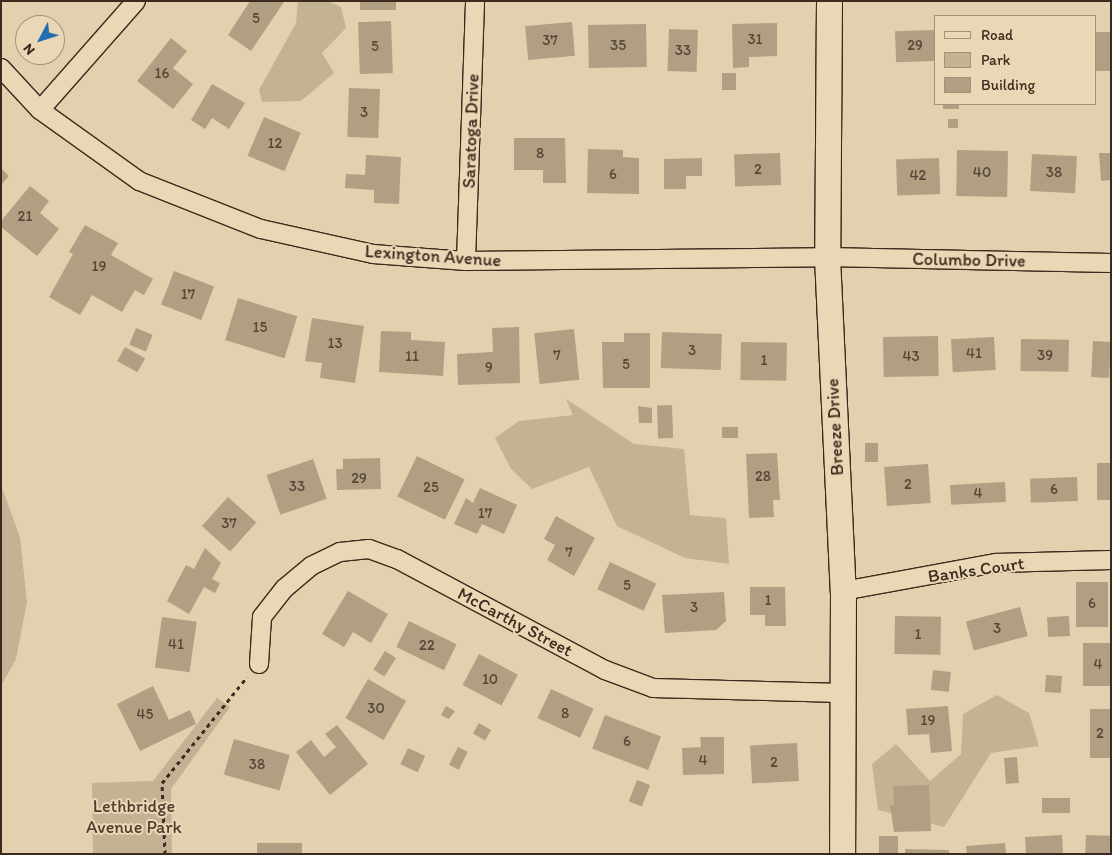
<!DOCTYPE html>
<style>
body{margin:0}
#map{position:relative;width:1112px;height:855px;overflow:hidden;background:#e2d0af;font-family:Itim,sans-serif}
div>[style]{position:absolute}
.green>*{inset:0;background:#c3b294}
.building>*{inset:0;background:#b19f84;transform-origin:0 0}
.path>*{height:3px;margin-top:-1.5px;transform-origin:0;background:repeating-linear-gradient(90deg,#3b2a1e 0 4px,transparent 0 8px)}
.roads{filter:drop-shadow(1px 0 #3b2a1e) drop-shadow(-1px 0 #3b2a1e) drop-shadow(0 1px #3b2a1e) drop-shadow(0 -1px #3b2a1e)}
.street>*{height:18px;margin:-9px;padding:0 9px;transform-origin:9px;border-radius:9px;background:#e9d7b5}
.secondary>*{height:25px;margin:-12.5px;padding:0 12.5px;transform-origin:12.5px;border-radius:12.5px;background:#e9d7b5}
span{translate:-50% -50%;white-space:nowrap;text-align:center;line-height:1.15;-webkit-text-stroke:4px #e9d7b5;paint-order:stroke}
.number-label{font-size:15px;color:#584738}
.number-label span{-webkit-text-stroke-width:0}
.street-label{font-size:18px;color:#3b2a1e}
.park-label{font-size:18px;color:#4f3e30}
.frame{position:absolute;inset:0;border:2px solid #3b2a1e;pointer-events:none}
.legend{position:absolute;left:934px;top:15px;width:162px;height:90px;box-sizing:border-box;background:#e9d7b5;border:1px solid #a39279;margin:0;padding:6px 9px;list-style:none;font-size:15px;color:#3b2a1e}
.legend li{display:flex;align-items:center;gap:10px;height:25px}
.legend b{width:25px;border:1px solid #a39279}
.north{position:absolute;left:15px;top:15px;width:50px;height:50px;box-sizing:border-box;background:#e9d7b5;border:1px solid #a39279;border-radius:50%;rotate:230deg;font-size:14px;font-weight:700;line-height:20px;text-align:center;color:#3b2a1e}
.north::after{content:'';display:block;margin:auto;width:18px;height:22px;background:#1f6fb2;clip-path:polygon(50% 0,100% 100%,50% 72%,0 100%)}
</style>
<div id="map">
<div class="green">
<i style="clip-path:polygon(298px 1px,328px 1px,341px 7px,346px 28px,322px 53px,334px 73px,301px 101px,262px 102px,259px 90px,296px 23px)"></i>
<i style="clip-path:polygon(566px 399px,634px 444px,684px 449px,690px 515px,726px 518px,729px 564px,685px 558px,617px 526px,589px 467px,532px 489px,511px 469px,495px 438px,519px 421px,573px 415px)"></i>
<i style="clip-path:polygon(1px 485px,20px 537px,27px 602px,16px 659px,1px 686px)"></i>
<i style="clip-path:polygon(997px 695px,1029px 713px,1039px 746px,991px 753px,944px 827px,878px 810px,872px 764px,896px 744px,930px 781px,961px 754px,963px 714px)"></i>
<i style="clip-path:polygon(217px 698px,230px 707px,171px 789px,172px 854px,93px 854px,92px 783px,153px 781px)"></i>
</div>
<div class="building">
<i style="clip-path:polygon(250px 1px,284px 2px,251px 51px,228px 35px)"></i>
<i style="left:360px;top:1px;width:36px;height:9px"></i>
<i style="left:391px;top:21px;width:52px;height:33px;rotate:88deg"></i>
<i style="left:572px;top:22px;width:34px;height:47px;rotate:85deg"></i>
<i style="clip-path:polygon(777px 23px,777px 56px,749px 57px,749px 67px,733px 68px,732px 24px)"></i>
<i style="left:646px;top:24px;width:43px;height:58px;rotate:89deg"></i>
<i style="left:669px;top:29px;width:29px;height:42px;rotate:2deg"></i>
<i style="left:934px;top:30px;width:31px;height:39px;rotate:88deg"></i>
<i style="left:1111px;top:32px;width:39px;height:15px;rotate:90deg"></i>
<i style="clip-path:polygon(171px 38px,187px 51px,173px 68px,193px 84px,173px 109px,137px 81px)"></i>
<i style="left:722px;top:73px;width:14px;height:17px"></i>
<i style="clip-path:polygon(212px 84px,245px 103px,229px 129px,212px 118px,205px 129px,191px 120px)"></i>
<i style="left:349px;top:88px;width:31px;height:49px;rotate:2deg"></i>
<i style="left:943px;top:104px;width:16px;height:5px"></i>
<i style="left:264px;top:117px;width:40px;height:42px;rotate:23deg"></i>
<i style="left:948px;top:119px;width:10px;height:9px"></i>
<i style="clip-path:polygon(514px 138px,565px 138px,566px 183px,543px 183px,543px 170px,514px 170px)"></i>
<i style="clip-path:polygon(588px 149px,623px 150px,623px 157px,639px 158px,639px 194px,587px 193px)"></i>
<i style="left:957px;top:150px;width:51px;height:46px;rotate:1deg"></i>
<i style="left:780px;top:153px;width:32px;height:46px;rotate:88deg"></i>
<i style="clip-path:polygon(1099px 153px,1111px 153px,1111px 180px,1101px 181px)"></i>
<i style="left:1032px;top:154px;width:45px;height:37px;rotate:3deg"></i>
<i style="clip-path:polygon(366px 155px,401px 157px,399px 204px,374px 203px,374px 190px,345px 188px,346px 174px,365px 175px)"></i>
<i style="clip-path:polygon(702px 158px,702px 176px,686px 176px,686px 189px,664px 189px,664px 159px)"></i>
<i style="left:939px;top:158px;width:36px;height:43px;rotate:88deg"></i>
<i style="clip-path:polygon(1px 168px,9px 176px,1px 185px)"></i>
<i style="clip-path:polygon(30px 186px,49px 201px,40px 213px,59px 229px,37px 256px,1px 227px,1px 221px)"></i>
<i style="clip-path:polygon(85px 225px,118px 243px,111px 255px,153px 279px,144px 295px,135px 290px,122px 312px,92px 295px,80px 315px,49px 297px,73px 254px,69px 252px)"></i>
<i style="left:174px;top:271px;width:43px;height:36px;rotate:21deg"></i>
<i style="left:238px;top:298px;width:62px;height:44px;rotate:17deg"></i>
<i style="clip-path:polygon(312px 318px,364px 326px,355px 383px,320px 378px,322px 363px,305px 361px)"></i>
<i style="clip-path:polygon(519px 327px,520px 383px,458px 385px,457px 354px,493px 352px,492px 328px)"></i>
<i style="left:136px;top:328px;width:18px;height:18px;rotate:22deg"></i>
<i style="left:574px;top:329px;width:51px;height:40px;rotate:84deg"></i>
<i style="clip-path:polygon(381px 331px,411px 332px,411px 340px,445px 342px,443px 376px,379px 372px)"></i>
<i style="left:662px;top:332px;width:60px;height:36px;rotate:2deg"></i>
<i style="clip-path:polygon(624px 333px,650px 333px,650px 388px,603px 388px,602px 342px,624px 342px)"></i>
<i style="left:938px;top:336px;width:40px;height:55px;rotate:89deg"></i>
<i style="left:994px;top:337px;width:33px;height:43px;rotate:87deg"></i>
<i style="left:1021px;top:339px;width:48px;height:32px;rotate:1deg"></i>
<i style="left:1093px;top:341px;width:18px;height:36px;rotate:3deg"></i>
<i style="left:741px;top:342px;width:46px;height:38px;rotate:1deg"></i>
<i style="left:125px;top:347px;width:23px;height:16px;rotate:29deg"></i>
<i style="left:672px;top:405px;width:33px;height:15px;rotate:88deg"></i>
<i style="clip-path:polygon(638px 406px,652px 408px,652px 423px,639px 423px)"></i>
<i style="left:722px;top:427px;width:16px;height:11px"></i>
<i style="left:865px;top:443px;width:13px;height:19px"></i>
<i style="clip-path:polygon(777px 453px,780px 500px,773px 500px,774px 517px,749px 518px,746px 454px)"></i>
<i style="left:417px;top:456px;width:53px;height:45px;rotate:26deg"></i>
<i style="clip-path:polygon(380px 458px,381px 489px,337px 490px,336px 469px,343px 469px,343px 459px)"></i>
<i style="left:313px;top:459px;width:42px;height:49px;rotate:71deg"></i>
<i style="left:1097px;top:463px;width:14px;height:37px"></i>
<i style="left:928px;top:464px;width:39px;height:44px;rotate:86deg"></i>
<i style="left:1077px;top:477px;width:24px;height:47px;rotate:88deg"></i>
<i style="left:1005px;top:482px;width:20px;height:55px;rotate:87deg"></i>
<i style="clip-path:polygon(480px 488px,517px 505px,504px 534px,482px 524px,477px 534px,454px 524px,466px 498px,473px 503px)"></i>
<i style="left:228px;top:497px;width:38px;height:39px;rotate:42deg"></i>
<i style="clip-path:polygon(556px 516px,595px 538px,574px 576px,547px 560px,555px 545px,544px 539px)"></i>
<i style="clip-path:polygon(205px 548px,221px 563px,212px 579px,220px 583px,215px 593px,204px 587px,189px 614px,167px 601px,186px 565px,194px 569px)"></i>
<i style="left:610px;top:562px;width:51px;height:30px;rotate:25deg"></i>
<i style="left:1076px;top:582px;width:32px;height:45px"></i>
<i style="clip-path:polygon(750px 587px,785px 587px,786px 626px,765px 626px,765px 615px,750px 615px)"></i>
<i style="clip-path:polygon(348px 591px,388px 614px,371px 643px,353px 632px,344px 647px,322px 634px)"></i>
<i style="clip-path:polygon(724px 592px,726px 621px,716px 630px,665px 633px,662px 595px)"></i>
<i style="left:1020px;top:607px;width:30px;height:56px;rotate:75deg"></i>
<i style="left:895px;top:616px;width:46px;height:38px;rotate:1deg"></i>
<i style="left:1069px;top:616px;width:20px;height:22px;rotate:87deg"></i>
<i style="left:162px;top:617px;width:35px;height:51px;rotate:8deg"></i>
<i style="left:409px;top:621px;width:53px;height:29px;rotate:26deg"></i>
<i style="left:1111px;top:643px;width:43px;height:28px;rotate:90deg"></i>
<i style="left:385px;top:651px;width:13px;height:22px;rotate:32deg"></i>
<i style="left:479px;top:654px;width:44px;height:35px;rotate:28deg"></i>
<i style="left:933px;top:670px;width:18px;height:20px;rotate:6deg"></i>
<i style="left:1046px;top:675px;width:16px;height:17px;rotate:4deg"></i>
<i style="left:368px;top:679px;width:44px;height:45px;rotate:30deg"></i>
<i style="clip-path:polygon(153px 686px,169px 720px,190px 710px,196px 724px,140px 751px,117px 704px)"></i>
<i style="left:551px;top:689px;width:47px;height:32px;rotate:25deg"></i>
<i style="clip-path:polygon(446px 706px,455px 711px,449px 719px,441px 715px)"></i>
<i style="clip-path:polygon(948px 706px,952px 751px,931px 753px,929px 734px,908px 735px,906px 709px)"></i>
<i style="left:1111px;top:709px;width:49px;height:21px;rotate:90deg"></i>
<i style="left:605px;top:715px;width:60px;height:36px;rotate:21deg"></i>
<i style="left:479px;top:723px;width:14px;height:12px;rotate:30deg"></i>
<i style="clip-path:polygon(337px 725px,368px 764px,330px 795px,296px 752px,311px 740px,324px 757px,336px 747px,325px 734px)"></i>
<i style="clip-path:polygon(700px 737px,724px 737px,724px 774px,683px 775px,682px 748px,701px 747px)"></i>
<i style="left:234px;top:739px;width:58px;height:37px;rotate:16deg"></i>
<i style="left:797px;top:743px;width:38px;height:47px;rotate:87deg"></i>
<i style="left:458px;top:747px;width:11px;height:20px;rotate:27deg"></i>
<i style="left:408px;top:748px;width:19px;height:18px;rotate:25deg"></i>
<i style="left:1017px;top:757px;width:26px;height:13px;rotate:86deg"></i>
<i style="left:637px;top:780px;width:14px;height:23px;rotate:21deg"></i>
<i style="clip-path:polygon(929px 785px,931px 831px,894px 832px,890px 805px,894px 805px,893px 786px)"></i>
<i style="left:1042px;top:798px;width:28px;height:15px"></i>
<i style="left:1062px;top:835px;width:19px;height:37px;rotate:87deg"></i>
<i style="left:1086px;top:835px;width:25px;height:19px;rotate:2deg"></i>
<i style="left:879px;top:836px;width:19px;height:18px"></i>
<i style="left:302px;top:843px;width:11px;height:45px;rotate:90deg"></i>
<i style="clip-path:polygon(1005px 843px,1006px 854px,967px 854px,966px 846px)"></i>
<i style="clip-path:polygon(905px 849px,949px 850px,949px 854px,905px 854px)"></i>
</div>
<div class="path">
<i style="left:165px;top:854px;width:71px;rotate:-92.4deg"></i>
<i style="left:162px;top:783px;width:136px;rotate:-51.3deg"></i>
</div>
<div class="roads">
<div class="street">
<i style="left:1px;top:68px;width:57px;rotate:47.1deg"></i>
<i style="left:40px;top:110px;width:122px;rotate:35.6deg"></i>
<i style="left:139px;top:181px;width:131px;rotate:21.5deg"></i>
<i style="left:261px;top:229px;width:115px;rotate:12.6deg"></i>
<i style="left:373px;top:254px;width:93px;rotate:4.3deg"></i>
<i style="left:466px;top:261px;width:361px;rotate:-0.6deg"></i>
<i style="left:827px;top:257px;width:284px;rotate:1.2deg"></i>
<i style="left:40px;top:110px;width:145px;rotate:-48.6deg"></i>
<i style="left:466px;top:261px;width:260px;rotate:-88deg"></i>
<i style="left:843px;top:591px;width:156px;rotate:-10.4deg"></i>
<i style="left:996px;top:563px;width:115px;rotate:-1.5deg"></i>
<i style="left:259px;top:664px;width:47px;rotate:-86.3deg"></i>
<i style="left:262px;top:617px;width:37px;rotate:-52deg"></i>
<i style="left:285px;top:588px;width:34px;rotate:-40deg"></i>
<i style="left:311px;top:566px;width:32px;rotate:-26deg"></i>
<i style="left:340px;top:552px;width:29px;rotate:-6deg"></i>
<i style="left:369px;top:549px;width:30px;rotate:20deg"></i>
<i style="left:397px;top:559px;width:236px;rotate:28.1deg"></i>
<i style="left:605px;top:670px;width:51px;rotate:20.6deg"></i>
<i style="left:653px;top:688px;width:189px;rotate:1.5deg"></i>
</div>
<div class="secondary">
<i style="left:829px;top:1px;width:256px;rotate:90.4deg"></i>
<i style="left:827px;top:257px;width:334px;rotate:87.3deg"></i>
<i style="left:843px;top:591px;width:263px;rotate:90.2deg"></i>
</div>
</div>
<div class="number-label">
<span style="left:256px;top:19px">5</span>
<span style="left:755px;top:40px">31</span>
<span style="left:550px;top:41px">37</span>
<span style="left:618px;top:46px">35</span>
<span style="left:915px;top:46px">29</span>
<span style="left:375px;top:47px">5</span>
<span style="left:683px;top:51px">33</span>
<span style="left:162px;top:74px">16</span>
<span style="left:364px;top:113px">3</span>
<span style="left:275px;top:144px">12</span>
<span style="left:540px;top:154px">8</span>
<span style="left:758px;top:170px">2</span>
<span style="left:982px;top:173px">40</span>
<span style="left:1054px;top:173px">38</span>
<span style="left:613px;top:175px">6</span>
<span style="left:918px;top:176px">42</span>
<span style="left:25px;top:217px">21</span>
<span style="left:99px;top:267px">19</span>
<span style="left:188px;top:295px">17</span>
<span style="left:260px;top:328px">15</span>
<span style="left:335px;top:344px">13</span>
<span style="left:692px;top:351px">3</span>
<span style="left:974px;top:354px">41</span>
<span style="left:557px;top:356px">7</span>
<span style="left:1045px;top:356px">39</span>
<span style="left:412px;top:357px">11</span>
<span style="left:911px;top:357px">43</span>
<span style="left:764px;top:361px">1</span>
<span style="left:626px;top:365px">5</span>
<span style="left:489px;top:368px">9</span>
<span style="left:763px;top:477px">28</span>
<span style="left:359px;top:479px">29</span>
<span style="left:908px;top:485px">2</span>
<span style="left:297px;top:487px">33</span>
<span style="left:431px;top:488px">25</span>
<span style="left:1054px;top:490px">6</span>
<span style="left:978px;top:494px">4</span>
<span style="left:485px;top:514px">17</span>
<span style="left:229px;top:524px">37</span>
<span style="left:569px;top:553px">7</span>
<span style="left:627px;top:586px">5</span>
<span style="left:768px;top:601px">1</span>
<span style="left:1092px;top:604px">6</span>
<span style="left:694px;top:608px">3</span>
<span style="left:997px;top:629px">3</span>
<span style="left:918px;top:635px">1</span>
<span style="left:176px;top:645px">41</span>
<span style="left:427px;top:646px">22</span>
<span style="left:1098px;top:665px">4</span>
<span style="left:490px;top:680px">10</span>
<span style="left:376px;top:709px">30</span>
<span style="left:565px;top:714px">8</span>
<span style="left:145px;top:715px">45</span>
<span style="left:928px;top:721px">19</span>
<span style="left:1100px;top:734px">2</span>
<span style="left:627px;top:742px">6</span>
<span style="left:703px;top:761px">4</span>
<span style="left:774px;top:763px">2</span>
<span style="left:257px;top:765px">38</span>
</div>
<div class="street-label">
<span style="left:471px;top:131px;rotate:-88deg">Saratoga Drive</span>
<span style="left:433px;top:256px;rotate:4deg">Lexington Avenue</span>
<span style="left:969px;top:260px;rotate:1deg">Columbo Drive</span>
<span style="left:835px;top:427px;rotate:-93deg">Breeze Drive</span>
<span style="left:976px;top:570px;rotate:-8deg">Banks Court</span>
<span style="left:515px;top:622px;rotate:28deg">McCarthy Street</span>
</div>
<div class="park-label">
<span style="left:134px;top:817px">Lethbridge<br>Avenue Park</span>
</div>
<div class="frame"></div>
<ul class="legend">
<li><b style="height:6px;background:#e9d7b5"></b>Road</li>
<li><b style="height:14px;background:#c3b294"></b>Park</li>
<li><b style="height:14px;background:#b19f84"></b>Building</li>
</ul>
<div class="north">N</div>
</div>
